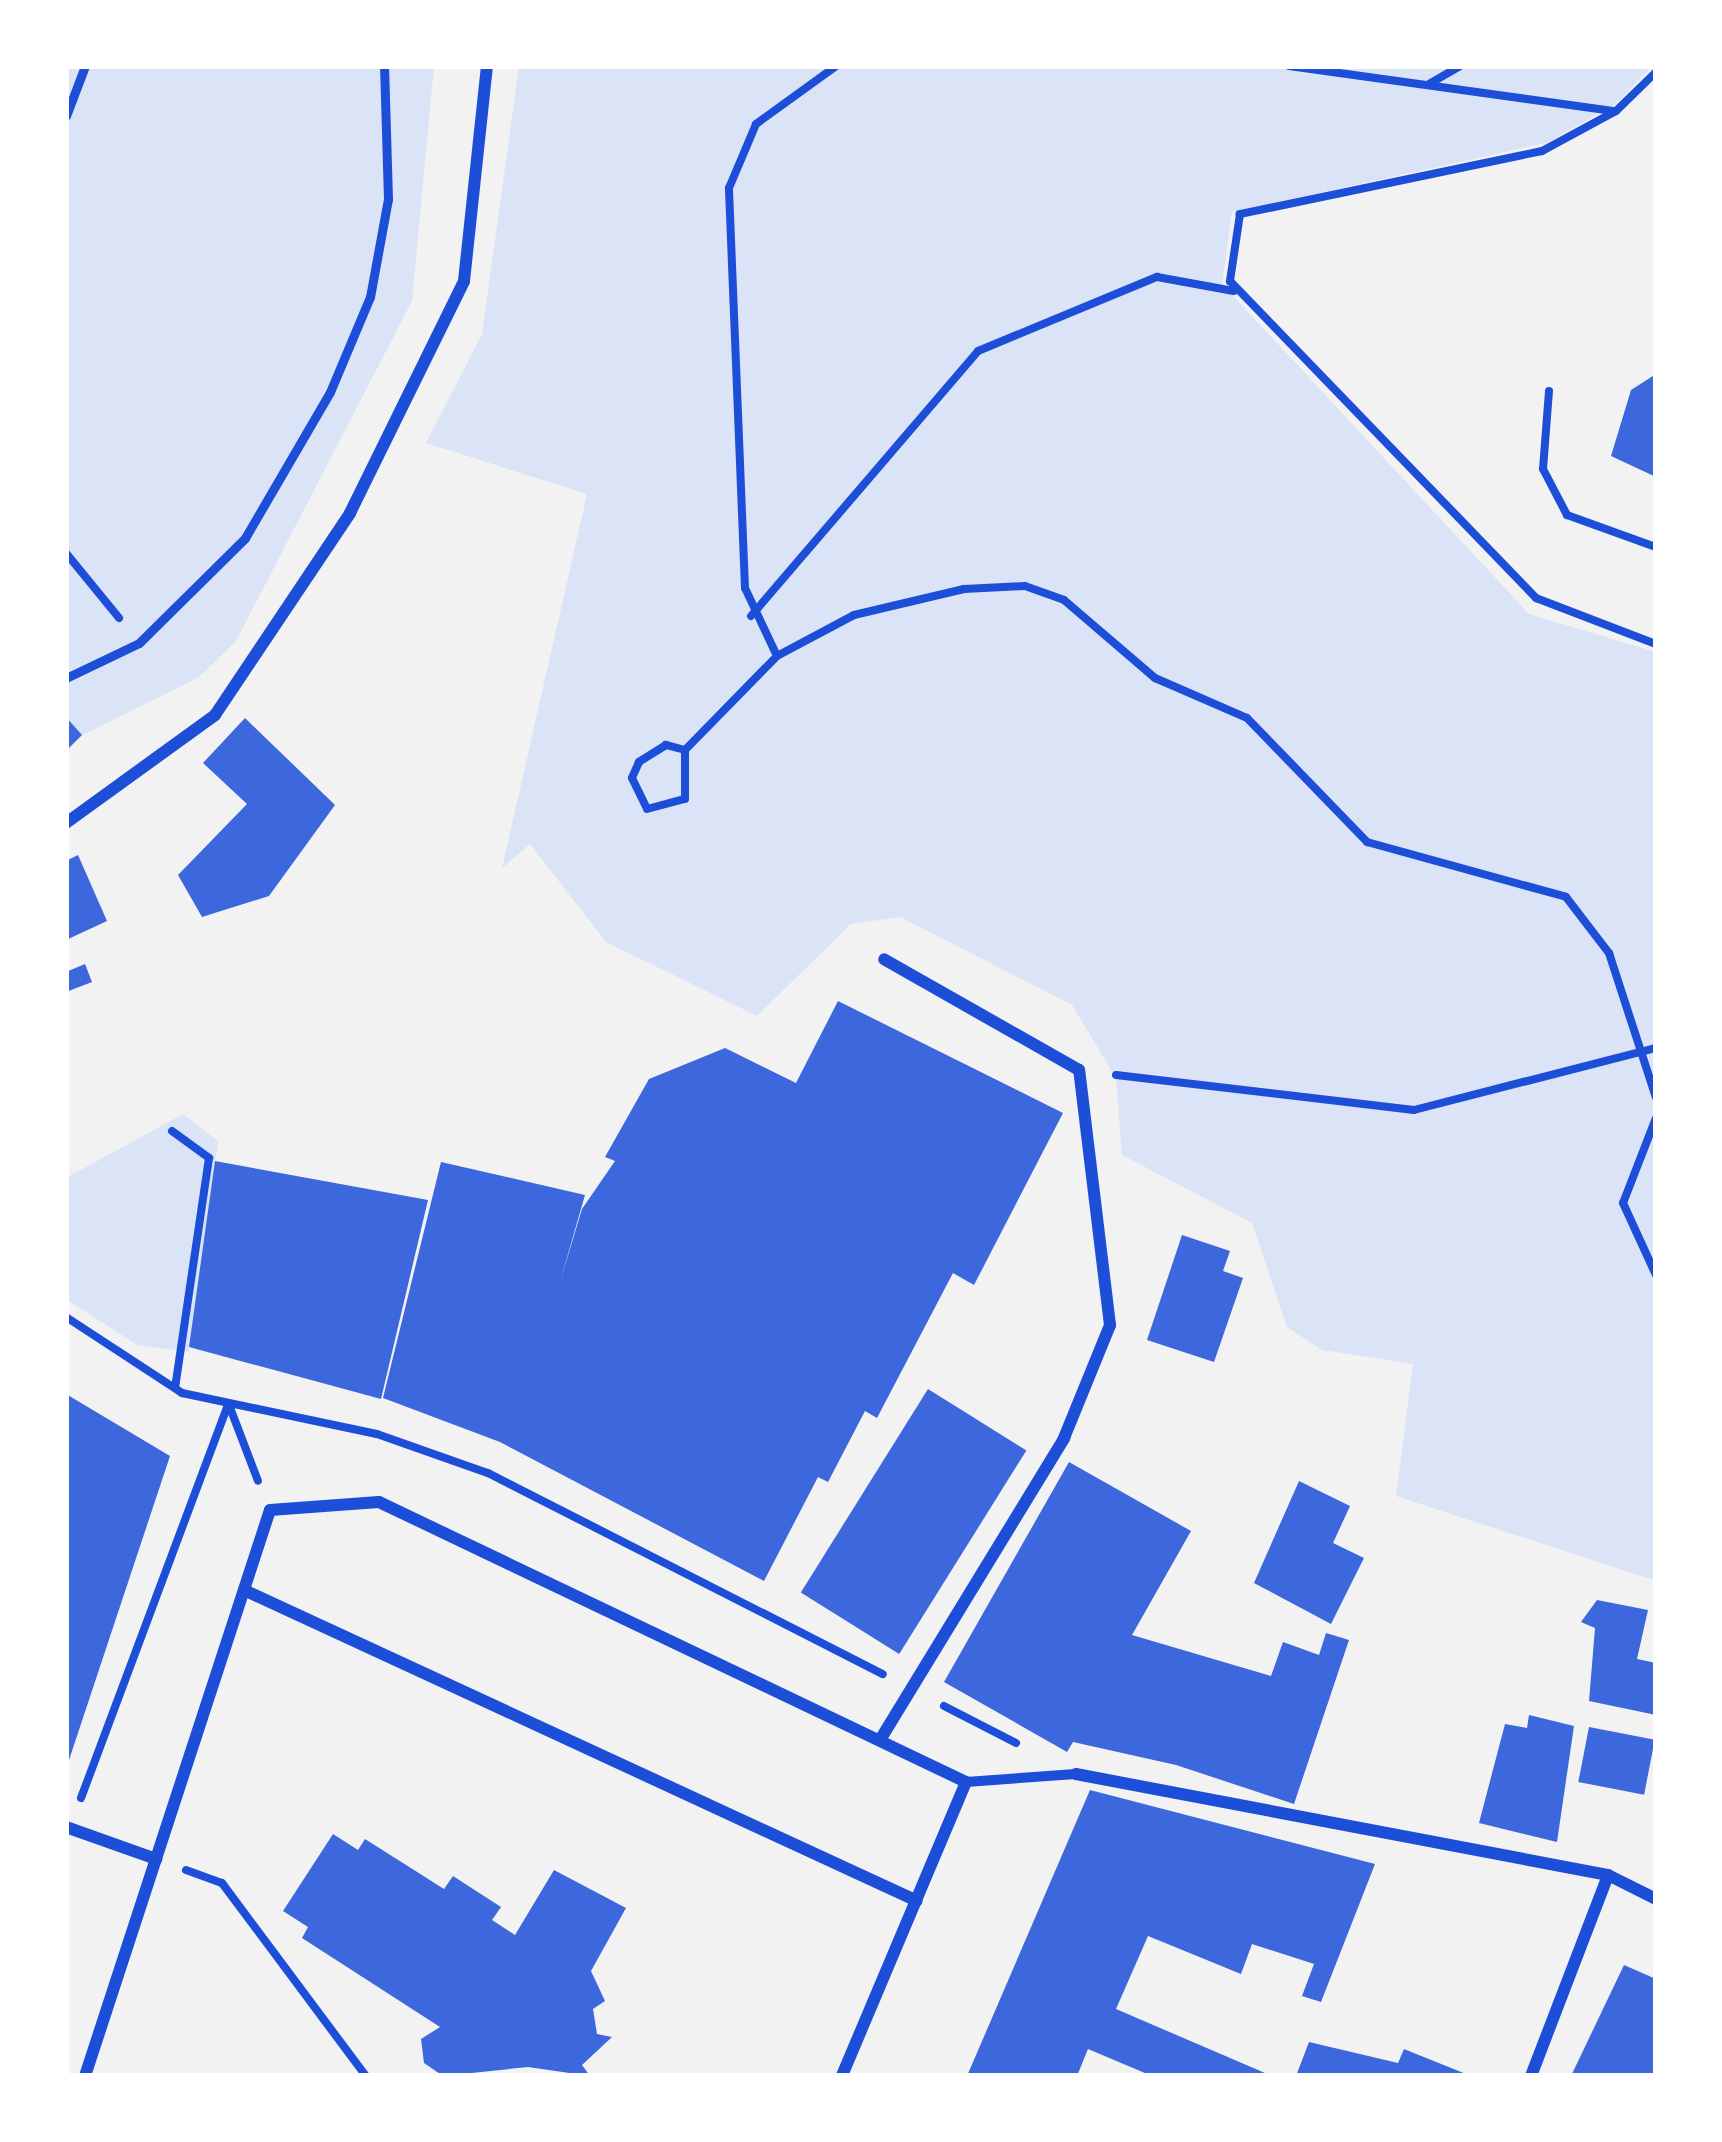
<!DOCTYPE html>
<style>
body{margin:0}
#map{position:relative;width:1722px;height:2142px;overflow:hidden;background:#f2f2f2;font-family:"Fira Sans",sans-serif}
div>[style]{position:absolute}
.green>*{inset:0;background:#dbe4f7}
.building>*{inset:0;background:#3d67dc;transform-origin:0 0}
.path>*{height:8px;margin:-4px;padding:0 4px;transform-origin:4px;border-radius:4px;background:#1d4ed8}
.service>*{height:9px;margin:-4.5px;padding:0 4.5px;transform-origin:4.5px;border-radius:4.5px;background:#1d4ed8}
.pedestrian>*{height:10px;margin:-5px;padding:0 5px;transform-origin:5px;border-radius:5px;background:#1d4ed8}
.minor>*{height:12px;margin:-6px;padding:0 6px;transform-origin:6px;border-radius:6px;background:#1d4ed8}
span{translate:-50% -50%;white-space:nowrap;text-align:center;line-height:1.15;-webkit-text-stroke:12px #fff;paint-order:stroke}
.frame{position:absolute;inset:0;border:69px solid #fff;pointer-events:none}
</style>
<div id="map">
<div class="green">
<i style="clip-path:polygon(66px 66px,434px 66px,412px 301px,236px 641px,198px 678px,82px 735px,66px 718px)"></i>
<i style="clip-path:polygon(519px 66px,1652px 66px,1616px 104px,1546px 143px,1232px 212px,1222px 284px,1529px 614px,1656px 652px,1656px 1581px,1396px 1496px,1413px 1364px,1322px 1350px,1287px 1327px,1252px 1223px,1122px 1155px,1116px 1078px,1072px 1005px,900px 917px,851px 924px,757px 1016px,606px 942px,530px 844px,502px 868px,587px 494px,426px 443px,482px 334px)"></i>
<i style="clip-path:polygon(183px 1114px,218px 1141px,189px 1352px,137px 1345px,66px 1299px,66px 1178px)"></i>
</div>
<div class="building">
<i style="clip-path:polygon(1656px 374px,1656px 477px,1611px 456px,1631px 390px)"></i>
<i style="clip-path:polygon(66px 717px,82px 735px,66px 751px)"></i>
<i style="clip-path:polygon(245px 718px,335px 805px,269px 896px,202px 917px,178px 875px,247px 804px,203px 763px)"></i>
<i style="clip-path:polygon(78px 855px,107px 921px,66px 940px,66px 861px)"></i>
<i style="clip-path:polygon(85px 964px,92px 982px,66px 992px,66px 972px)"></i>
<i style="clip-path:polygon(838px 1001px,1063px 1113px,974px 1285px,953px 1273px,877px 1418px,865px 1411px,828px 1482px,818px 1477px,764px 1581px,500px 1442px,383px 1398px,441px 1162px,585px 1195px,560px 1282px,582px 1209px,615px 1161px,605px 1157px,649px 1079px,725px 1048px,796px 1083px)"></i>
<i style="clip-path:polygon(215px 1161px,428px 1200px,381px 1399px,189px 1347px)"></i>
<i style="clip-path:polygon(1182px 1235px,1230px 1251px,1223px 1271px,1243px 1278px,1214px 1362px,1147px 1340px)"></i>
<i style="left:928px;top:1389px;width:116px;height:240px;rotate:32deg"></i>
<i style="clip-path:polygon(66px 1394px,170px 1456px,67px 1766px,66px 1766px)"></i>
<i style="clip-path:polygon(1069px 1462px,1191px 1531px,1132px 1635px,1271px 1676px,1283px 1642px,1319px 1655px,1326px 1633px,1349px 1640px,1294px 1804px,1176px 1765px,1073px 1742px,1067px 1752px,944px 1682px)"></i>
<i style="clip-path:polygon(1299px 1481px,1350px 1506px,1333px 1543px,1364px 1558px,1331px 1624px,1254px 1583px)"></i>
<i style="clip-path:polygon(1597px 1600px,1648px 1610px,1637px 1659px,1656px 1663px,1656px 1715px,1589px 1701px,1595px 1628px,1581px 1622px)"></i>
<i style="clip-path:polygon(1529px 1715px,1574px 1726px,1557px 1842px,1479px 1823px,1505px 1724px,1527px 1728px)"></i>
<i style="left:1589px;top:1727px;width:67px;height:56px;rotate:11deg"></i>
<i style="clip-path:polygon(1090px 1790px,1375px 1864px,1321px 2002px,1302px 1996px,1314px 1964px,1252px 1944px,1241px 1974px,1148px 1936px,1116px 2009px,1272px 2076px,1152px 2076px,1088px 2049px,1077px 2076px,967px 2076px)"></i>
<i style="clip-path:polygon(333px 1834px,358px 1850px,365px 1839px,444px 1889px,453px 1876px,501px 1907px,492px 1920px,515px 1935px,554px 1870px,626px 1908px,591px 1971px,605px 2001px,593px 2009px,597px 2034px,612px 2037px,582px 2065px,590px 2076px,528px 2067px,443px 2076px,424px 2063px,421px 2039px,440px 2027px,302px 1938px,308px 1927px,283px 1911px)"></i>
<i style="clip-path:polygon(1624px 1965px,1656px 1979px,1656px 2076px,1571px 2076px)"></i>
<i style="clip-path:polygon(1309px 2042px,1398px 2063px,1404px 2049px,1471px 2076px,1296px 2076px)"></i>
</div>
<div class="path">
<i style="left:1289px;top:66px;width:329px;rotate:7.9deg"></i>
<i style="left:1656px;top:72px;width:56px;rotate:135.7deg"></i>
<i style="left:1616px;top:111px;width:84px;rotate:151.6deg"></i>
<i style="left:1542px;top:151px;width:309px;rotate:168.2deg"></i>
<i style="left:1240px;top:214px;width:68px;rotate:98.5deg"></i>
<i style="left:1230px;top:281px;width:441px;rotate:46deg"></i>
<i style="left:1536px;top:598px;width:129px;rotate:21deg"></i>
<i style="left:1429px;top:84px;width:36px;rotate:-30deg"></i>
<i style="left:1549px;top:391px;width:78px;rotate:94.4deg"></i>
<i style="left:1543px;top:469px;width:52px;rotate:62.4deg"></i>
<i style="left:1567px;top:515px;width:95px;rotate:19.8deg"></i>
<i style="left:66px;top:553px;width:84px;rotate:50.8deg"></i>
<i style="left:751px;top:616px;width:349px;rotate:-49.4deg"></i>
<i style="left:978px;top:351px;width:194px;rotate:-22.5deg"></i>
<i style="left:1157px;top:277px;width:78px;rotate:10.3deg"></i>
<i style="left:777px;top:656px;width:75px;rotate:-115.2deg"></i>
<i style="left:745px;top:588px;width:400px;rotate:-92.3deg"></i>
<i style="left:729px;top:188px;width:69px;rotate:-67.1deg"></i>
<i style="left:756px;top:124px;width:99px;rotate:-35.9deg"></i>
<i style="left:685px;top:750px;width:20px;rotate:-165deg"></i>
<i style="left:666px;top:745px;width:32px;rotate:148deg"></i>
<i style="left:639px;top:762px;width:17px;rotate:114deg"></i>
<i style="left:632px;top:778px;width:34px;rotate:64deg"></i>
<i style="left:647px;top:809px;width:39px;rotate:-15deg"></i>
<i style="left:685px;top:799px;width:49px;rotate:-90deg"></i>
<i style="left:685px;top:750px;width:132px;rotate:-45.6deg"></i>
<i style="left:777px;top:656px;width:87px;rotate:-28deg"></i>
<i style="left:854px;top:615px;width:113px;rotate:-13.3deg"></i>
<i style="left:964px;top:589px;width:61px;rotate:-2.8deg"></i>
<i style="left:1025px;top:586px;width:41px;rotate:19.7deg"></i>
<i style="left:1064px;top:600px;width:120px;rotate:40.6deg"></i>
<i style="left:1155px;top:678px;width:100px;rotate:23.5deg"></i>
<i style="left:1247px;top:718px;width:173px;rotate:45.9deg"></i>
<i style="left:1367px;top:842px;width:206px;rotate:15.4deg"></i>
<i style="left:1566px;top:897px;width:71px;rotate:52.5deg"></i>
<i style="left:1609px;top:953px;width:152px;rotate:72deg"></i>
<i style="left:1116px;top:1075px;width:300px;rotate:6.7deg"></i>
<i style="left:1414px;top:1110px;width:250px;rotate:-14.4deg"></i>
<i style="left:1656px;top:1118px;width:91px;rotate:111.2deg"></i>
<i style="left:1623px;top:1203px;width:79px;rotate:65.4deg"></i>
<i style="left:172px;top:1131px;width:46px;rotate:36.1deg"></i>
<i style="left:209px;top:1158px;width:232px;rotate:98.4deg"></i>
<i style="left:66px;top:1317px;width:139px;rotate:33.2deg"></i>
<i style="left:182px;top:1393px;width:199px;rotate:11.9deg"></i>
<i style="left:377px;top:1434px;width:118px;rotate:19.4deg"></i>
<i style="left:488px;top:1473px;width:443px;rotate:27deg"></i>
<i style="left:229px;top:1405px;width:81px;rotate:69.1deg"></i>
<i style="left:944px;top:1706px;width:81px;rotate:27.2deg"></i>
<i style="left:81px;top:1798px;width:421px;rotate:-69.5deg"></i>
<i style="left:186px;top:1870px;width:38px;rotate:20deg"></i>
<i style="left:222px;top:1883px;width:241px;rotate:53.3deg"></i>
</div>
<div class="service">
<i style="left:66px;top:116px;width:53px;rotate:-69.2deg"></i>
<i style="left:66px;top:678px;width:81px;rotate:-25.6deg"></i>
<i style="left:139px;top:643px;width:149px;rotate:-44.7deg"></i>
<i style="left:245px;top:538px;width:169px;rotate:-59.8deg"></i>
<i style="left:330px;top:392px;width:103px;rotate:-67.2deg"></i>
<i style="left:370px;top:297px;width:100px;rotate:-79.6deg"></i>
<i style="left:388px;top:199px;width:133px;rotate:-91.7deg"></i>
</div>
<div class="pedestrian">
<i style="left:966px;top:1782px;width:110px;rotate:-4.2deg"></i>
</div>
<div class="minor">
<i style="left:66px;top:823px;width:184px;rotate:-35.9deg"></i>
<i style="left:215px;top:715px;width:243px;rotate:-56.2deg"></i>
<i style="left:350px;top:513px;width:258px;rotate:-63.8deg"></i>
<i style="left:464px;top:281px;width:216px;rotate:-83.9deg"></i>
<i style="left:244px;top:1590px;width:741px;rotate:24.8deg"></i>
<i style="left:880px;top:1740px;width:354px;rotate:-58.6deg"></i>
<i style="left:1064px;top:1438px;width:122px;rotate:-67.8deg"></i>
<i style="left:1110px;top:1325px;width:257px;rotate:-96.9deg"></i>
<i style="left:1079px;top:1070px;width:224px;rotate:-150.4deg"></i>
<i style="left:1076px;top:1774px;width:542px;rotate:10.75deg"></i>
<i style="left:1608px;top:1875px;width:54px;rotate:26.6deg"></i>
<i style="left:66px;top:1827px;width:96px;rotate:19.6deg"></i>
<i style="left:85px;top:2076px;width:595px;rotate:-71.9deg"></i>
<i style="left:270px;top:1510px;width:109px;rotate:-4.2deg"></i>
<i style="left:379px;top:1502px;width:650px;rotate:25.5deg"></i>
<i style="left:966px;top:1782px;width:319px;rotate:112.9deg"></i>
<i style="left:1531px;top:2076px;width:215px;rotate:-69deg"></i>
</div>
<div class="frame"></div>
</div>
